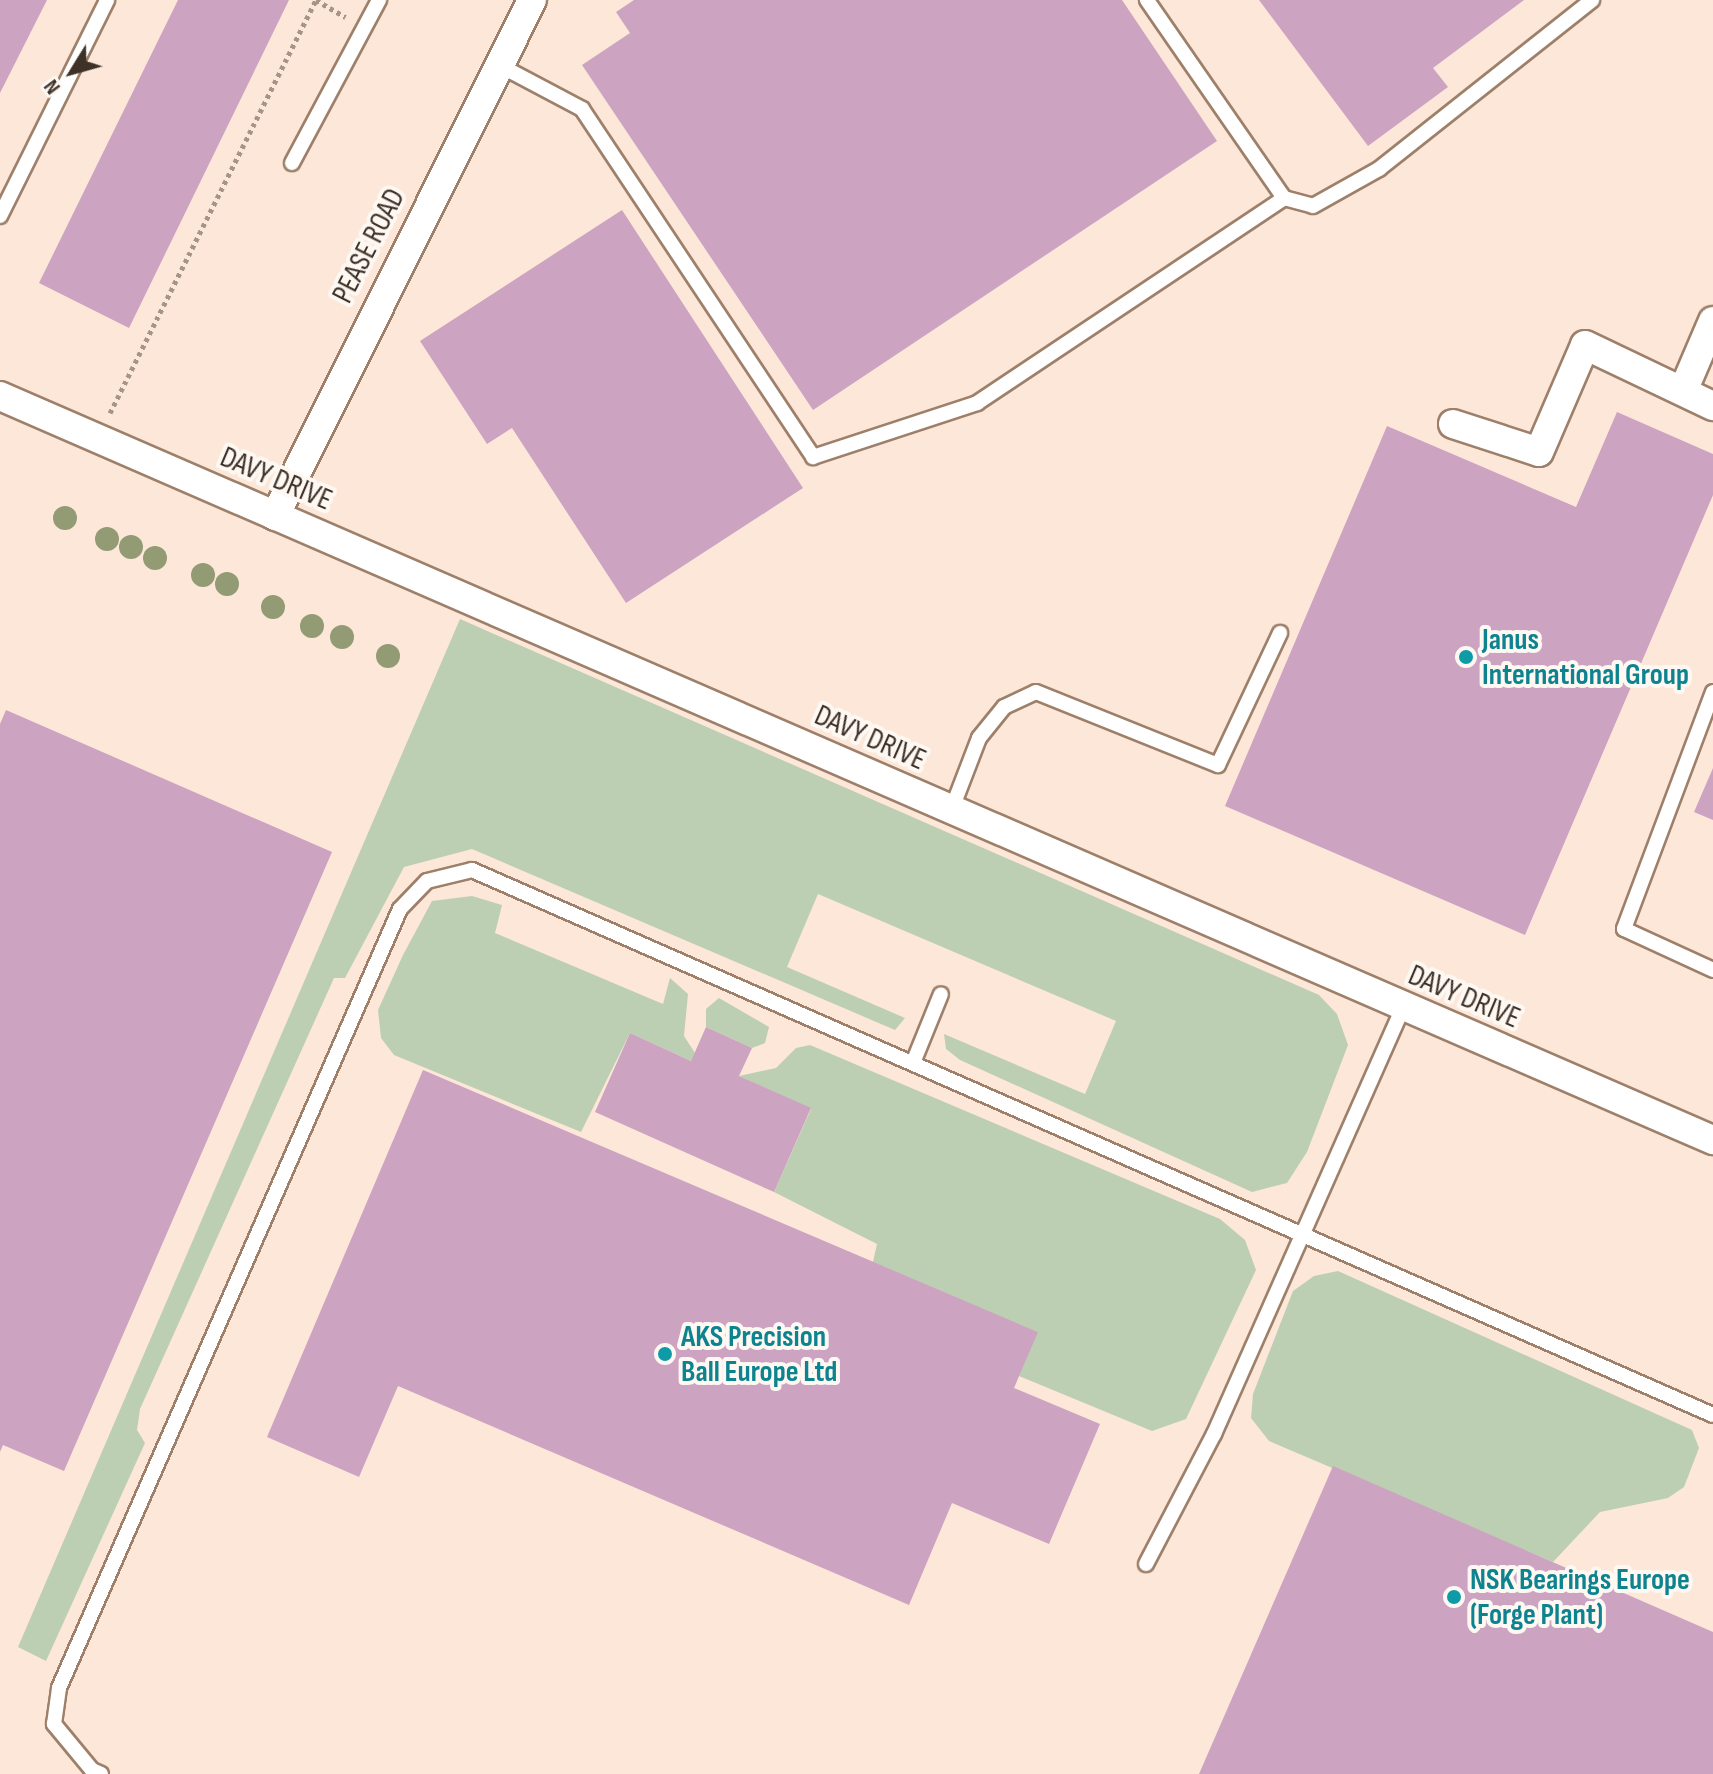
<!DOCTYPE html>
<style>
body{margin:0}
#map{position:relative;width:1713px;height:1774px;overflow:hidden;background:#fce7d9;font-family:"Sofia Sans Condensed",sans-serif}
div>[style]{position:absolute}
.green>*{inset:0;background:#bdcfb2}
.building>*{inset:0;background:#cda3c2}
.path>*{height:5px;margin-top:-2.5px;transform-origin:0;background:repeating-linear-gradient(90deg,#a59488 0 4px,transparent 0 8px)}
.roads{filter:drop-shadow(2px 0 #9e806a) drop-shadow(-2px 0 #9e806a) drop-shadow(0 2px #9e806a) drop-shadow(0 -2px #9e806a)}
.service>*{height:14px;margin:-7px;padding:0 7px;transform-origin:7px;border-radius:7px;background:#fff}
.minor>*{height:28px;margin:-14px;padding:0 14px;transform-origin:14px;border-radius:14px;background:#fff}
.trees>*{width:24px;height:24px;margin:-12px;border-radius:50%;background:#929b74}
.dots>*{width:22px;height:22px;translate:-50% -50%;box-sizing:border-box;border:4px solid #fef8f3;border-radius:50%}
span{translate:-50% -50%;white-space:nowrap;text-align:center;line-height:1.15;-webkit-text-stroke:8px #fef8f3;paint-order:stroke}
.street-label{font-size:30px;color:#3e3128}
.culture-label{font-size:30px;color:#0d838f;font-weight:700}
.left{translate:0 -50%;text-align:left}
.north{position:absolute;left:32px;top:32px;width:80px;height:80px;-webkit-text-stroke:6px #fef8f3;paint-order:stroke;rotate:233deg;font-size:22px;font-weight:700;line-height:32px;text-align:center;color:#3e3128}
.north::after{content:'';display:block;margin:auto;width:28px;height:36px;background:#3e3128;clip-path:polygon(50% 0,100% 100%,50% 72%,0 100%)}
</style>
<div id="map">
<div class="green">
<i style="clip-path:polygon(460px 619px,1319px 995px,1337px 1014px,1348px 1045px,1307px 1152px,1287px 1183px,1252px 1192px,960px 1060px,946px 1049px,944px 1034px,1085px 1094px,1116px 1021px,818px 894px,787px 967px,905px 1018px,895px 1030px,472px 849px,404px 867px,345px 978px,334px 978px,140px 1409px,137px 1430px,145px 1443px,46px 1661px,18px 1647px)"></i>
<i style="clip-path:polygon(472px 896px,502px 905px,495px 933px,663px 1004px,670px 978px,688px 994px,684px 1036px,695px 1053px,691px 1061px,630px 1033px,581px 1132px,394px 1055px,381px 1038px,378px 1010px,403px 955px,432px 901px)"></i>
<i style="clip-path:polygon(719px 998px,769px 1027px,765px 1043px,752px 1048px,706px 1027px,706px 1009px)"></i>
<i style="clip-path:polygon(810px 1045px,1220px 1219px,1245px 1240px,1256px 1270px,1186px 1419px,1152px 1431px,1019px 1376px,1037px 1332px,873px 1262px,877px 1244px,774px 1192px,811px 1109px,739px 1076px,776px 1068px,796px 1048px)"></i>
<i style="clip-path:polygon(1338px 1271px,1692px 1430px,1699px 1448px,1684px 1487px,1668px 1498px,1600px 1512px,1553px 1562px,1269px 1441px,1251px 1418px,1253px 1394px,1293px 1291px,1314px 1276px)"></i>
</div>
<div class="building">
<i style="clip-path:polygon(0 0,47px 0,0 93px)"></i>
<i style="clip-path:polygon(178px 0,289px 0,129px 328px,39px 283px)"></i>
<i style="clip-path:polygon(634px 0,1122px 0,1217px 141px,813px 410px,582px 65px,630px 33px,616px 12px)"></i>
<i style="clip-path:polygon(1259px 0,1524px 0,1433px 68px,1448px 87px,1368px 146px)"></i>
<i style="clip-path:polygon(622px 210px,803px 488px,626px 603px,512px 428px,487px 444px,420px 341px)"></i>
<i style="clip-path:polygon(1617px 412px,1713px 454px,1713px 495px,1525px 935px,1225px 806px,1387px 426px,1576px 507px)"></i>
<i style="clip-path:polygon(6px 710px,332px 852px,64px 1471px,3px 1445px,0 1452px,0 724px)"></i>
<i style="clip-path:polygon(1713px 768px,1713px 820px,1694px 812px)"></i>
<i style="clip-path:polygon(706px 1027px,752px 1048px,739px 1076px,811px 1108px,774px 1192px,595px 1112px,630px 1033px,691px 1061px)"></i>
<i style="clip-path:polygon(423px 1070px,1038px 1332px,1014px 1388px,1100px 1424px,1049px 1544px,952px 1503px,909px 1605px,398px 1386px,359px 1477px,267px 1437px)"></i>
<i style="clip-path:polygon(1333px 1466px,1713px 1632px,1713px 1774px,1199px 1774px)"></i>
</div>
<div class="path">
<i style="left:316px;top:0;width:34px;rotate:30deg"></i>
<i style="left:110px;top:413px;width:462px;rotate:-63.5deg"></i>
</div>
<div class="roads">
<div class="service">
<i style="left:499px;top:65px;width:94px;rotate:27.9deg"></i>
<i style="left:582px;top:109px;width:418px;rotate:56.4deg"></i>
<i style="left:813px;top:457px;width:173px;rotate:-18.2deg"></i>
<i style="left:977px;top:403px;width:369px;rotate:-33.7deg"></i>
<i style="left:1284px;top:198px;width:241px;rotate:-124.7deg"></i>
<i style="left:292px;top:163px;width:185px;rotate:-61.9deg"></i>
<i style="left:1284px;top:198px;width:30px;rotate:15deg"></i>
<i style="left:1313px;top:206px;width:76px;rotate:-29.3deg"></i>
<i style="left:1379px;top:169px;width:272px;rotate:-38.4deg"></i>
<i style="left:0;top:216px;width:241px;rotate:-63.6deg"></i>
<i style="left:1713px;top:692px;width:253px;rotate:110.6deg"></i>
<i style="left:1624px;top:929px;width:98px;rotate:24.7deg"></i>
<i style="left:951px;top:811px;width:78px;rotate:-69deg"></i>
<i style="left:979px;top:738px;width:40px;rotate:-51deg"></i>
<i style="left:1004px;top:707px;width:35px;rotate:-25deg"></i>
<i style="left:1036px;top:692px;width:196px;rotate:21.9deg"></i>
<i style="left:1218px;top:765px;width:146px;rotate:-64.8deg"></i>
<i style="left:913px;top:1063px;width:74px;rotate:-67.9deg"></i>
<i style="left:1146px;top:1564px;width:147px;rotate:-62.4deg"></i>
<i style="left:1214px;top:1434px;width:466px;rotate:-66.1deg"></i>
<i style="left:101px;top:1774px;width:10px;rotate:-156deg"></i>
<i style="left:92px;top:1770px;width:60px;rotate:-129.6deg"></i>
<i style="left:54px;top:1724px;width:36px;rotate:-82deg"></i>
<i style="left:59px;top:1688px;width:850px;rotate:-66.36deg"></i>
<i style="left:400px;top:909px;width:39px;rotate:-46deg"></i>
<i style="left:427px;top:881px;width:46px;rotate:-13.7deg"></i>
<i style="left:472px;top:870px;width:1355px;rotate:23.71deg"></i>
</div>
<div class="minor">
<i style="left:1683px;top:391px;width:76px;rotate:-66.8deg"></i>
<i style="left:0;top:396px;width:1868px;rotate:23.48deg"></i>
<i style="left:1453px;top:424px;width:90px;rotate:18deg"></i>
<i style="left:1539px;top:452px;width:116px;rotate:-66.7deg"></i>
<i style="left:1585px;top:345px;width:142px;rotate:25.5deg"></i>
<i style="left:275px;top:516px;width:576px;rotate:-63.52deg"></i>
</div>
</div>
<div class="trees">
<i style="left:65px;top:518px"></i>
<i style="left:107px;top:539px"></i>
<i style="left:131px;top:547px"></i>
<i style="left:155px;top:558px"></i>
<i style="left:203px;top:575px"></i>
<i style="left:227px;top:584px"></i>
<i style="left:273px;top:607px"></i>
<i style="left:312px;top:626px"></i>
<i style="left:342px;top:637px"></i>
<i style="left:388px;top:656px"></i>
</div>
<div class="dots">
<i style="left:1466px;top:657px;background:#0f9aa8"></i>
<i style="left:665px;top:1354px;background:#0f9aa8"></i>
<i style="left:1454px;top:1597px;background:#0f9aa8"></i>
</div>
<div class="street-label">
<span style="left:369px;top:246px;rotate:-63deg">PEASE ROAD</span>
<span style="left:276px;top:479px;rotate:23deg">DAVY DRIVE</span>
<span style="left:870px;top:738px;rotate:24deg">DAVY DRIVE</span>
<span style="left:1464px;top:997px;rotate:23deg">DAVY DRIVE</span>
</div>
<div class="culture-label">
<span class="left" style="left:1482px;top:657px">Janus<br>International Group</span>
<span class="left" style="left:681px;top:1354px">AKS Precision<br>Ball Europe Ltd</span>
<span class="left" style="left:1470px;top:1597px">NSK Bearings Europe<br>(Forge Plant)</span>
</div>
<div class="north">N</div>
</div>
